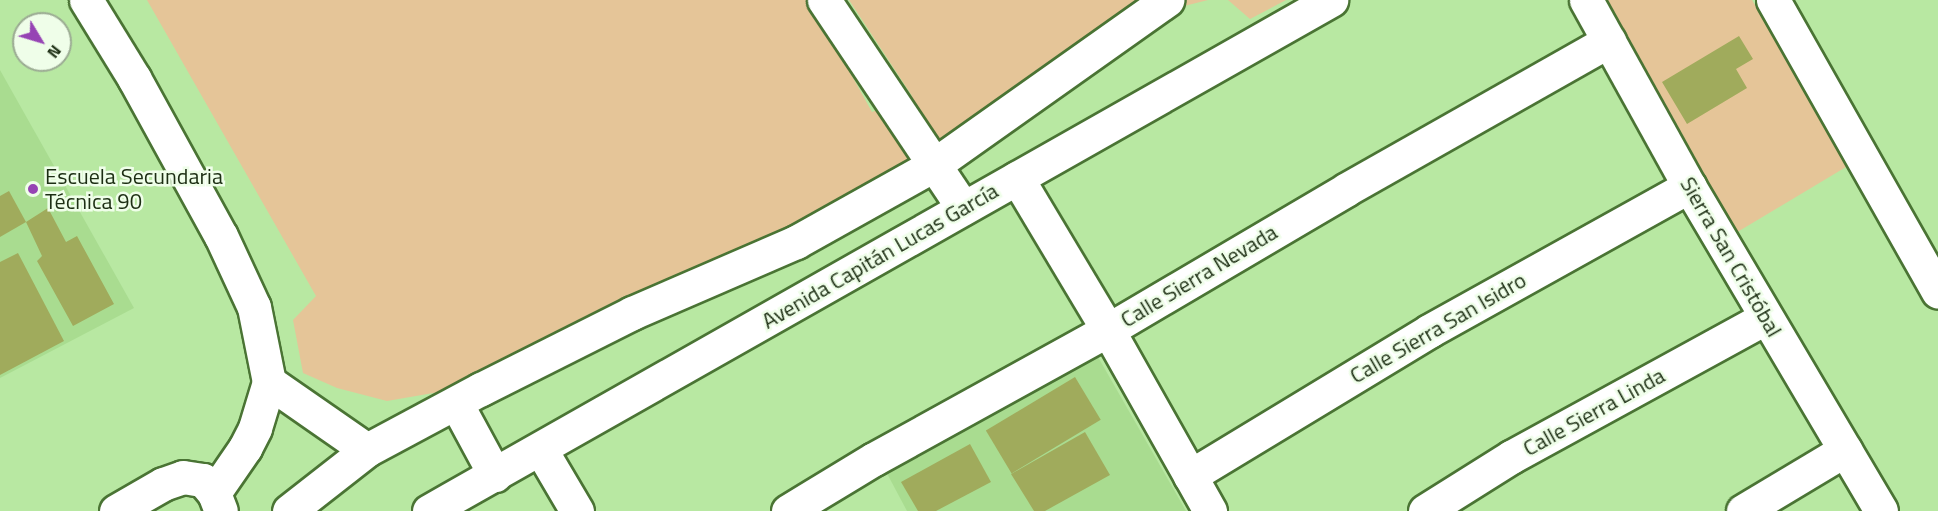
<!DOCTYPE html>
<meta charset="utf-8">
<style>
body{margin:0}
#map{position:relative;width:1938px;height:511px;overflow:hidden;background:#b8e8a2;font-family:"Titillium Web",sans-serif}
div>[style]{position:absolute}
.built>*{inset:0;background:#a9dc90}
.green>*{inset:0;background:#e5c598}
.building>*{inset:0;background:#a0ab5c;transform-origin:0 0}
.roads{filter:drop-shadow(2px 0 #4a7434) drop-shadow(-2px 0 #4a7434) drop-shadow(0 2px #4a7434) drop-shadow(0 -2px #4a7434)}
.minor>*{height:33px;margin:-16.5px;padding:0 16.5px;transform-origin:16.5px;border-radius:16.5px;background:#fff}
.dots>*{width:16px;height:16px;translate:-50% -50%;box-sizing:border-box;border:3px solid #effee9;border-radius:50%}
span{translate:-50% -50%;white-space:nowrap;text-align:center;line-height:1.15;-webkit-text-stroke:5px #effee9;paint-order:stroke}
.poi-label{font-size:22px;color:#1c2e13}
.left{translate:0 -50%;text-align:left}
.street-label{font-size:22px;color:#1c2e13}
.north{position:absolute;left:12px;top:12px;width:60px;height:60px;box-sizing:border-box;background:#effee9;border:2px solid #9bab93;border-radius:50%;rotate:128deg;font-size:16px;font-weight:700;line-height:24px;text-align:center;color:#1c2e13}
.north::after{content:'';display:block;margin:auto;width:21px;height:27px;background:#9644b4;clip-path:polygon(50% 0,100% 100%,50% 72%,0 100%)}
</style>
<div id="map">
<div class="built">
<i style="clip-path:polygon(0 70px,134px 308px,0 378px)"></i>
<i style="clip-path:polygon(1090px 343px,1186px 511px,907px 511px,883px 466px)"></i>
</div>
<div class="green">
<i style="clip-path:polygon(147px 0,810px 0,872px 112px,912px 96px,849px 0,1208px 0,1121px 22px,899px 177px,474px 386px,387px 401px,337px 388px,303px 373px,293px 320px,316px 296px)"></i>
<i style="clip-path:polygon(1228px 0,1286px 0,1250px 19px)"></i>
<i style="clip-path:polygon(1594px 0,1752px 0,1851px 164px,1729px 237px)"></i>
</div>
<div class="building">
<i style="clip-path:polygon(1739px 36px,1753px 59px,1736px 69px,1747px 88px,1687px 124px,1662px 82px)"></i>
<i style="clip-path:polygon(9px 191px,26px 222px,0 237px,0 196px)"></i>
<i style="clip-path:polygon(48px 208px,66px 242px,77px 236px,114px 304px,73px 326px,37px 261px,42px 256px,26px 222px)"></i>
<i style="clip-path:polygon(18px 253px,64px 341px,0 375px,0 262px)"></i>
<i style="left:1075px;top:377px;width:50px;height:104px;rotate:59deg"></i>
<i style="clip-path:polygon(1085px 432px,1110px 475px,1045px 511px,1034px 511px,1011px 474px)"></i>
<i style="clip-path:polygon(970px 444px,991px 482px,936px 511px,918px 511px,901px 482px)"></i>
</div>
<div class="roads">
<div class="minor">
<i style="left:86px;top:0;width:92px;rotate:58.4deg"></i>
<i style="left:134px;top:78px;width:180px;rotate:61.2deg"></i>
<i style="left:221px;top:236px;width:78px;rotate:65.1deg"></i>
<i style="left:254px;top:307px;width:76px;rotate:78.7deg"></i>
<i style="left:269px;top:382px;width:119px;rotate:34.8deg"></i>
<i style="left:824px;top:0;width:250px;rotate:56.2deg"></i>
<i style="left:1586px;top:0;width:213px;rotate:61deg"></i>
<i style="left:1689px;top:186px;width:377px;rotate:59.4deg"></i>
<i style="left:1773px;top:0;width:335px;rotate:60.5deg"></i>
<i style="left:1017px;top:178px;width:177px;rotate:59.1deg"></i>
<i style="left:1108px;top:330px;width:208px;rotate:60.6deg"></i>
<i style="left:456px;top:403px;width:82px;rotate:61.6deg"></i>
<i style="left:541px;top:450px;width:71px;rotate:59.5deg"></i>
<i style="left:1190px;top:476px;width:280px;rotate:-31.2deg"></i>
<i style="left:1429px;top:331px;width:298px;rotate:-29.1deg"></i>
<i style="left:214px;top:493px;width:55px;rotate:-55.4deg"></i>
<i style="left:245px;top:448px;width:22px;rotate:-63deg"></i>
<i style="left:255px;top:428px;width:48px;rotate:-73.1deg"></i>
<i style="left:116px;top:511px;width:54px;rotate:-29.9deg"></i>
<i style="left:163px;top:484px;width:21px;rotate:-19deg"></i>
<i style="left:183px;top:477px;width:20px;rotate:9deg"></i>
<i style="left:203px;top:480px;width:17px;rotate:50deg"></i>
<i style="left:214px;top:493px;width:19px;rotate:69deg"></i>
<i style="left:289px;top:511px;width:99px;rotate:-38deg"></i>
<i style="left:367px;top:450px;width:129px;rotate:-28.2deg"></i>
<i style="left:481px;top:389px;width:169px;rotate:-26.7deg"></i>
<i style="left:632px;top:313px;width:179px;rotate:-23.4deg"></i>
<i style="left:796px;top:242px;width:158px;rotate:-29.2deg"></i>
<i style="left:934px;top:165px;width:286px;rotate:-35.3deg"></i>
<i style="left:429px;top:511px;width:1037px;rotate:-29.53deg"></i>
<i style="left:788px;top:511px;width:100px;rotate:-31.2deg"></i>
<i style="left:874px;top:459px;width:267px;rotate:-28.9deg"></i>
<i style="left:1108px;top:330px;width:277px;rotate:-30.5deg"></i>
<i style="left:1347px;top:189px;width:301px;rotate:-29.5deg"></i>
<i style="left:1425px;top:511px;width:102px;rotate:-32.1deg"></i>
<i style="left:1511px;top:457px;width:290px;rotate:-28.7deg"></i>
<i style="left:1743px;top:511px;width:119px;rotate:-30.9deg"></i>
</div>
</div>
<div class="dots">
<i style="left:33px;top:189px;background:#9644b4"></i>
</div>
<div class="poi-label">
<span class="left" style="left:45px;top:189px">Escuela Secundaria<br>Técnica 90</span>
</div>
<div class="street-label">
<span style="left:880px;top:256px;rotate:-30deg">Avenida Capitán Lucas García</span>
<span style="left:1731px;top:257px;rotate:60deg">Sierra San Cristóbal</span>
<span style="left:1199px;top:276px;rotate:-31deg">Calle Sierra Nevada</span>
<span style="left:1438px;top:328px;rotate:-30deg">Calle Sierra San Isidro</span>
<span style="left:1594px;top:412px;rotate:-29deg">Calle Sierra Linda</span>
</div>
<div class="north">N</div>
</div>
